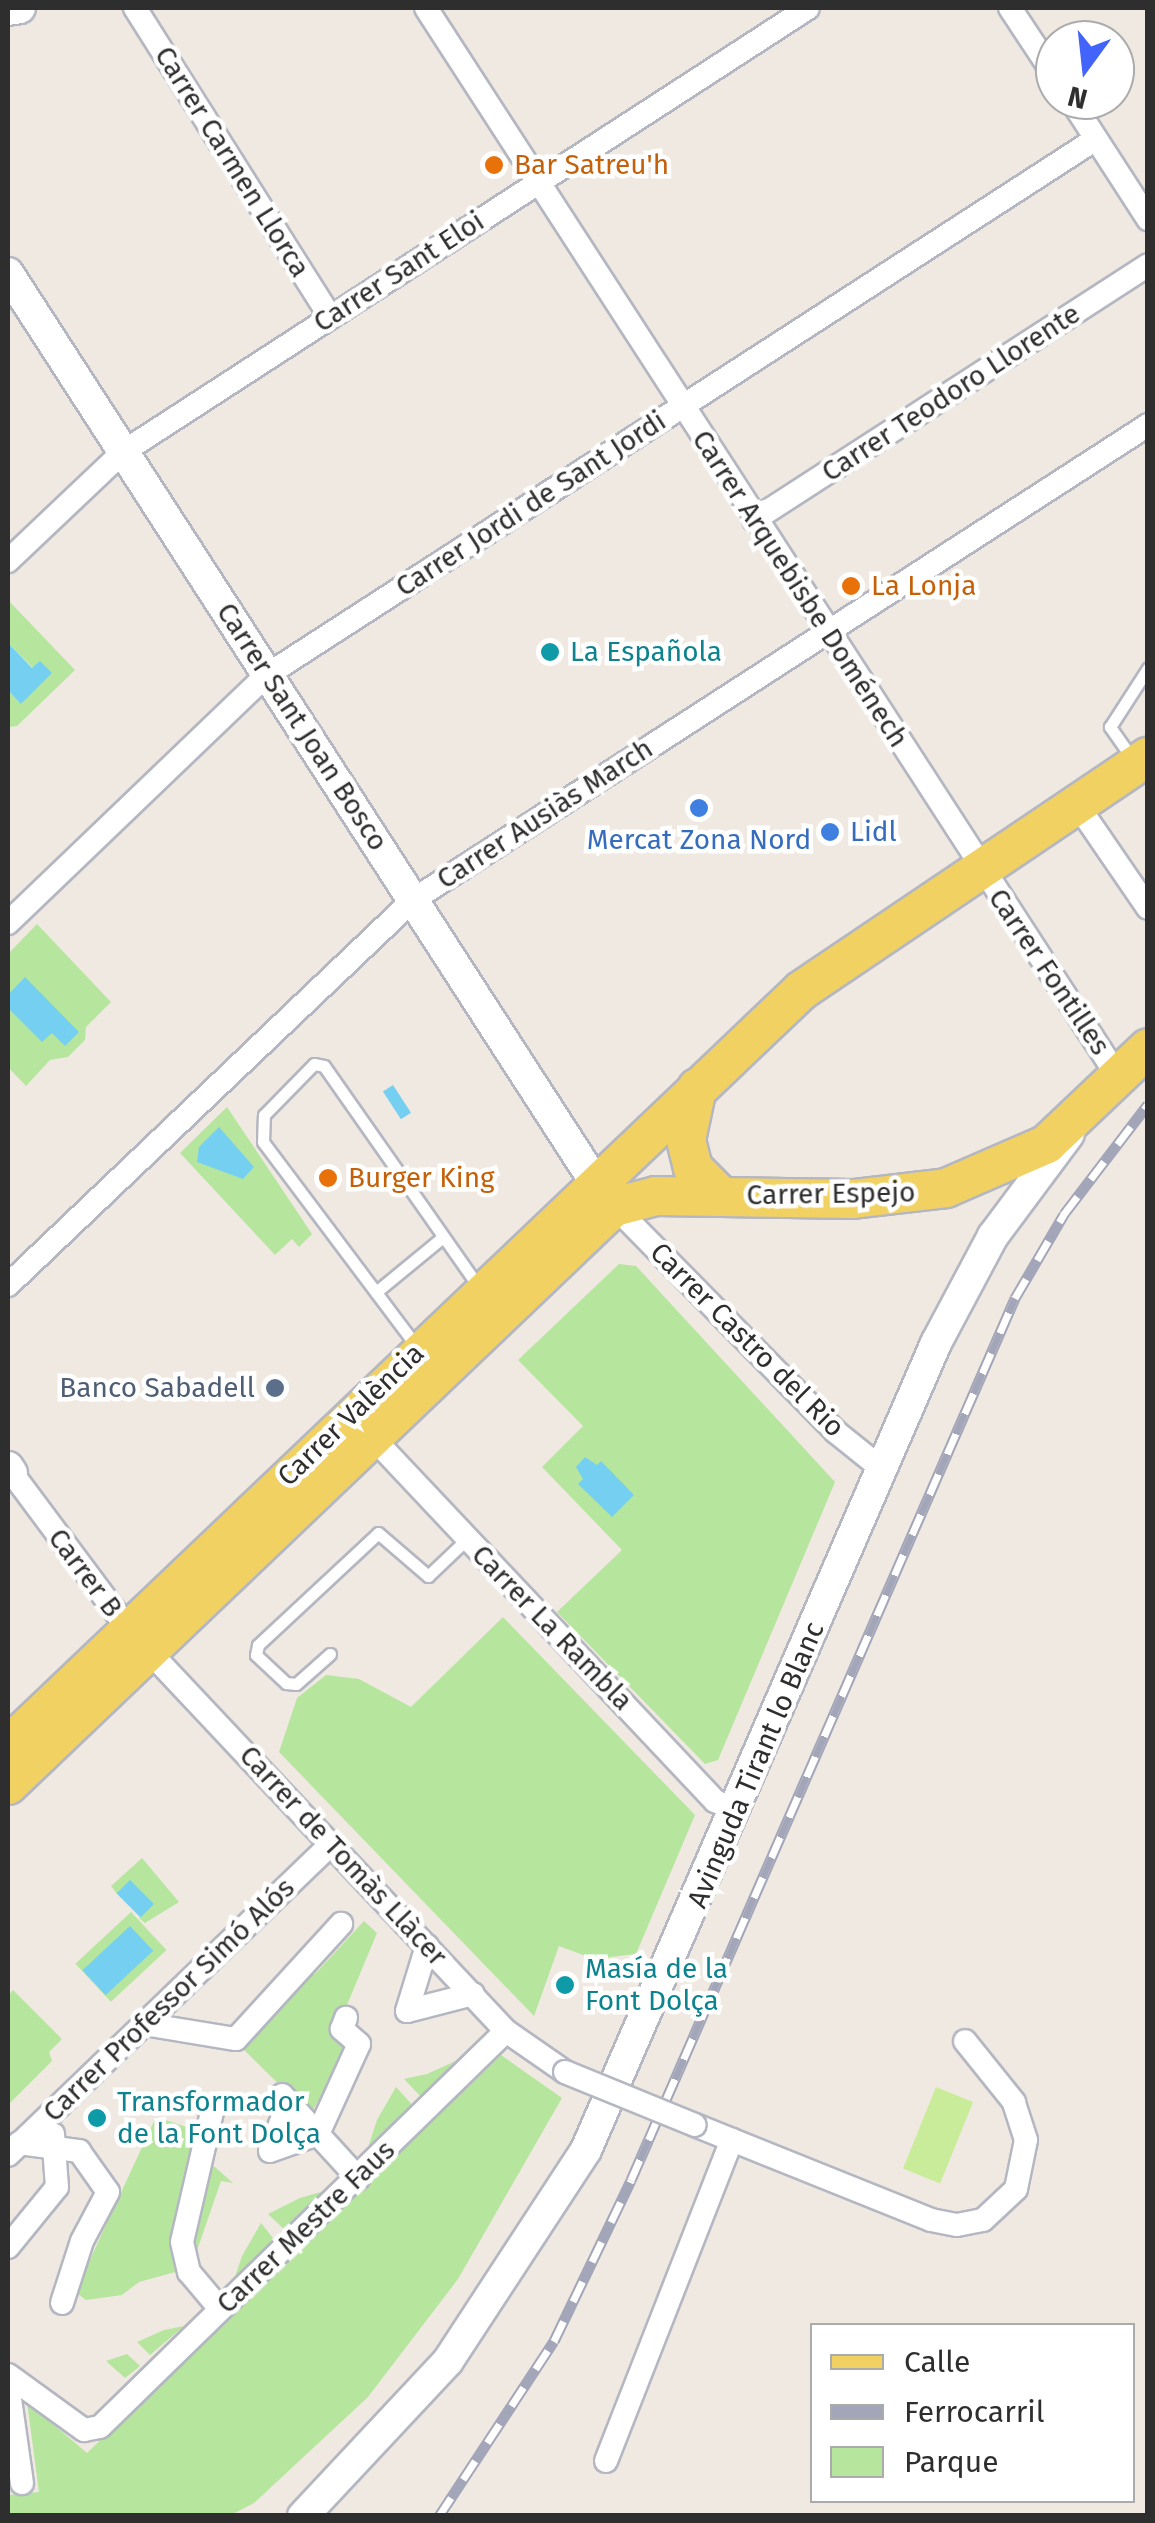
<!DOCTYPE html>
<meta charset="utf-8">
<style>
body{margin:0}
#map{position:relative;width:1155px;height:2523px;overflow:hidden;background:#efe9e1;font-family:"Fira Sans",sans-serif}
div>[style]{position:absolute}
.green>*{inset:0;background:#b6e59e;transform-origin:0 0}
.pitch>*{inset:0;background:#c9ec9a;transform-origin:0 0}
.water>*{inset:0;background:#75cff0;transform-origin:0 0}
.roads{filter:drop-shadow(2px 0 #b4b7c1) drop-shadow(-2px 0 #b4b7c1) drop-shadow(0 2px #b4b7c1) drop-shadow(0 -2px #b4b7c1)}
.service>*{height:11px;margin:-5.5px;padding:0 5.5px;transform-origin:5.5px;border-radius:5.5px;background:#fff}
.minor>*{height:22px;margin:-11px;padding:0 11px;transform-origin:11px;border-radius:11px;background:#fff}
.tertiary>*{height:30px;margin:-15px;padding:0 15px;transform-origin:15px;border-radius:15px;background:#fff}
.primary>*{height:38px;margin:-19px;padding:0 19px;transform-origin:19px;border-radius:19px;background:#f2d163}
.rail>*{height:11px;margin-top:-5.5px;transform-origin:0;background:repeating-linear-gradient(90deg,#fff 0 22px,#a3a6b8 0 44px);box-sizing:border-box;border-block:2px solid #a3a6b8}
.bridges{filter:drop-shadow(2px 0 #b4b7c1) drop-shadow(-2px 0 #b4b7c1) drop-shadow(0 2px #b4b7c1) drop-shadow(0 -2px #b4b7c1)}
.minor-bridge>*{height:22px;margin:-11px;padding:0 11px;transform-origin:11px;border-radius:11px;background:#fff}
.dots>*{width:28px;height:28px;translate:-50% -50%;box-sizing:border-box;border:5px solid #fff;border-radius:50%}
span{translate:-50% -50%;white-space:nowrap;text-align:center;line-height:1.15;-webkit-text-stroke:9px #fff;paint-order:stroke}
.street-label{font-size:28px;color:#2e2e2e}
.food-label{font-size:28px;color:#c56008}
.left{translate:0 -50%;text-align:left}
.culture-label{font-size:28px;color:#0d838f}
.shop-label{font-size:28px;color:#366cbe}
.service-label{font-size:28px;color:#4e5e75}
.right{translate:-100% -50%;text-align:right}
.frame{position:absolute;inset:0;border:10px solid #2e2e2e;pointer-events:none}
.legend{position:absolute;left:810px;top:2323px;width:325px;height:180px;box-sizing:border-box;background:#fff;border:2px solid #ababab;margin:0;padding:12px 18px;list-style:none;font-size:30px;color:#2e2e2e}
.legend li{display:flex;align-items:center;gap:20px;height:50px}
.legend b{width:50px;border:2px solid #ababab}
.north{position:absolute;left:1035px;top:20px;width:100px;height:100px;box-sizing:border-box;background:#fff;border:2px solid #ababab;border-radius:50%;rotate:195deg;font-size:28px;font-weight:700;line-height:40px;text-align:center;color:#2e2e2e}
.north::after{content:'';display:block;margin:auto;width:35px;height:45px;background:#4264fb;clip-path:polygon(50% 0,100% 100%,50% 72%,0 100%)}
</style>
<div id="map">
<div class="green">
<i style="clip-path:polygon(8px 600px,75px 670px,17px 726px,8px 727px,8px 690px,22px 704px,33px 668px,8px 643px)"></i>
<i style="clip-path:polygon(37px 924px,111px 1002px,86px 1027px,85px 1040px,68px 1057px,50px 1060px,26px 1086px,8px 1067px,8px 954px)"></i>
<i style="clip-path:polygon(227px 1107px,312px 1234px,299px 1247px,292px 1239px,275px 1255px,180px 1153px)"></i>
<i style="clip-path:polygon(619px 1264px,636px 1266px,835px 1482px,718px 1760px,705px 1764px,557px 1612px,622px 1550px,542px 1467px,583px 1426px,518px 1360px)"></i>
<i style="clip-path:polygon(503px 1617px,695px 1815px,636px 1954px,594px 1959px,559px 1946px,534px 2016px,279px 1752px,297px 1698px,326px 1675px,359px 1679px,411px 1707px)"></i>
<i style="clip-path:polygon(142px 1858px,179px 1902px,145px 1923px,139px 1918px,153px 1904px,130px 1881px,117px 1894px,111px 1886px)"></i>
<i style="left:131px;top:1912px;width:52px;height:76px;rotate:47deg"></i>
<i style="clip-path:polygon(364px 1921px,377px 1933px,337px 2029px,349px 2046px,310px 2115px,241px 2047px,287px 1990px,316px 1973px)"></i>
<i style="clip-path:polygon(13px 1990px,62px 2039px,49px 2052px,52px 2061px,8px 2105px,8px 1996px)"></i>
<i style="clip-path:polygon(471px 2054px,422px 2098px,404px 2079px,427px 2074px)"></i>
<i style="clip-path:polygon(501px 2055px,562px 2098px,458px 2279px,368px 2397px,254px 2503px,231px 2515px,8px 2516px,8px 2495px,39px 2492px,27px 2402px,87px 2453px)"></i>
<i style="clip-path:polygon(396px 2087px,415px 2108px,365px 2157px,377px 2120px)"></i>
<i style="clip-path:polygon(156px 2117px,199px 2131px,179px 2271px,139px 2282px,122px 2295px,86px 2300px,75px 2292px)"></i>
<i style="clip-path:polygon(208px 2161px,233px 2183px,221px 2181px,193px 2262px,189px 2242px)"></i>
<i style="clip-path:polygon(331px 2189px,286px 2231px,268px 2214px,300px 2198px)"></i>
<i style="clip-path:polygon(261px 2223px,277px 2243px,232px 2286px,242px 2256px)"></i>
<i style="clip-path:polygon(184px 2326px,150px 2355px,137px 2342px,164px 2330px)"></i>
<i style="clip-path:polygon(127px 2354px,140px 2366px,125px 2378px,106px 2361px)"></i>
</div>
<div class="pitch">
<i style="left:936px;top:2087px;width:40px;height:88px;rotate:22deg"></i>
</div>
<div class="water">
<i style="clip-path:polygon(8px 643px,32px 668px,40px 661px,52px 673px,21px 704px,8px 690px)"></i>
<i style="clip-path:polygon(25px 977px,79px 1032px,65px 1046px,52px 1033px,42px 1042px,8px 1008px,8px 995px)"></i>
<i style="left:393px;top:1085px;width:33px;height:12px;rotate:57deg"></i>
<i style="clip-path:polygon(219px 1127px,254px 1167px,243px 1179px,197px 1162px,199px 1147px)"></i>
<i style="clip-path:polygon(585px 1457px,597px 1465px,601px 1461px,634px 1495px,612px 1517px,578px 1484px,583px 1479px,576px 1467px)"></i>
<i style="left:130px;top:1880px;width:34px;height:19px;rotate:45deg"></i>
<i style="left:130px;top:1926px;width:34px;height:65px;rotate:47deg"></i>
</div>
<div class="roads">
<div class="service">
<i style="left:1134px;top:761px;width:42px;rotate:-125.2deg"></i>
<i style="left:1110px;top:727px;width:70px;rotate:-57.2deg"></i>
<i style="left:376px;top:1292px;width:87px;rotate:-39.4deg"></i>
<i style="left:417px;top:1347px;width:256px;rotate:-126.9deg"></i>
<i style="left:263px;top:1142px;width:27px;rotate:-88deg"></i>
<i style="left:264px;top:1115px;width:71px;rotate:-45.6deg"></i>
<i style="left:314px;top:1064px;width:10px;rotate:11deg"></i>
<i style="left:324px;top:1066px;width:270px;rotate:55deg"></i>
<i style="left:330px;top:1654px;width:45px;rotate:138.6deg"></i>
<i style="left:296px;top:1684px;width:10px;rotate:-174deg"></i>
<i style="left:286px;top:1683px;width:41px;rotate:-137deg"></i>
<i style="left:256px;top:1655px;width:10px;rotate:-79deg"></i>
<i style="left:258px;top:1645px;width:164px;rotate:-43deg"></i>
<i style="left:378px;top:1533px;width:66px;rotate:40.7deg"></i>
<i style="left:428px;top:1576px;width:54px;rotate:-43.5deg"></i>
</div>
<div class="minor">
<i style="left:135px;top:8px;width:365px;rotate:57.7deg"></i>
<i style="left:426px;top:8px;width:1273px;rotate:57.08deg"></i>
<i style="left:1010px;top:8px;width:82px;rotate:56.5deg"></i>
<i style="left:1071px;top:100px;width:142px;rotate:57.1deg"></i>
<i style="left:754px;top:520px;width:469px;rotate:-32.9deg"></i>
<i style="left:8px;top:561px;width:158px;rotate:-43.5deg"></i>
<i style="left:123px;top:452px;width:816px;rotate:-32.95deg"></i>
<i style="left:1076px;top:803px;width:127px;rotate:55.6deg"></i>
<i style="left:8px;top:923px;width:359px;rotate:-43.8deg"></i>
<i style="left:267px;top:675px;width:987px;rotate:-32.89deg"></i>
<i style="left:610px;top:1202px;width:322px;rotate:45.5deg"></i>
<i style="left:836px;top:1432px;width:59px;rotate:38.8deg"></i>
<i style="left:8px;top:1285px;width:559px;rotate:-43.55deg"></i>
<i style="left:413px;top:900px;width:875px;rotate:-32.87deg"></i>
<i style="left:372px;top:1437px;width:500px;rotate:46.7deg"></i>
<i style="left:715px;top:1801px;width:24px;rotate:24deg"></i>
<i style="left:12px;top:1473px;width:196px;rotate:53.3deg"></i>
<i style="left:129px;top:1630px;width:550px;rotate:46.77deg"></i>
<i style="left:506px;top:2031px;width:72px;rotate:34.8deg"></i>
<i style="left:427px;top:1946px;width:68px;rotate:107.1deg"></i>
<i style="left:407px;top:2011px;width:68px;rotate:-14.4deg"></i>
<i style="left:144px;top:2024px;width:93px;rotate:9.3deg"></i>
<i style="left:236px;top:2039px;width:156px;rotate:-47.6deg"></i>
<i style="left:282px;top:2095px;width:113px;rotate:47.5deg"></i>
<i style="left:288px;top:2103px;width:51px;rotate:110.6deg"></i>
<i style="left:270px;top:2151px;width:51px;rotate:-19.5deg"></i>
<i style="left:318px;top:2134px;width:99px;rotate:-65.5deg"></i>
<i style="left:359px;top:2044px;width:23px;rotate:-139deg"></i>
<i style="left:342px;top:2029px;width:12px;rotate:-70deg"></i>
<i style="left:212px;top:2112px;width:133px;rotate:103deg"></i>
<i style="left:182px;top:2242px;width:31px;rotate:77deg"></i>
<i style="left:189px;top:2272px;width:48px;rotate:50deg"></i>
<i style="left:732px;top:2140px;width:214px;rotate:21.9deg"></i>
<i style="left:931px;top:2220px;width:26px;rotate:11deg"></i>
<i style="left:957px;top:2225px;width:26px;rotate:-11deg"></i>
<i style="left:983px;top:2220px;width:45px;rotate:-43.2deg"></i>
<i style="left:1016px;top:2189px;width:50px;rotate:-78.5deg"></i>
<i style="left:1026px;top:2140px;width:40px;rotate:-108deg"></i>
<i style="left:1014px;top:2102px;width:78px;rotate:-128.8deg"></i>
<i style="left:19px;top:2143px;width:61px;rotate:7.6deg"></i>
<i style="left:79px;top:2151px;width:50px;rotate:54.7deg"></i>
<i style="left:108px;top:2192px;width:55px;rotate:118deg"></i>
<i style="left:82px;top:2241px;width:65px;rotate:107.9deg"></i>
<i style="left:8px;top:2155px;width:447px;rotate:-43.9deg"></i>
<i style="left:8px;top:2247px;width:77px;rotate:-50.8deg"></i>
<i style="left:57px;top:2187px;width:53px;rotate:-94.3deg"></i>
<i style="left:8px;top:2375px;width:94px;rotate:35.9deg"></i>
<i style="left:84px;top:2430px;width:16px;rotate:-11deg"></i>
<i style="left:100px;top:2427px;width:567px;rotate:-44.29deg"></i>
<i style="left:16px;top:2381px;width:13px;rotate:122deg"></i>
<i style="left:9px;top:2392px;width:92px;rotate:81.9deg"></i>
<i style="left:606px;top:2461px;width:345px;rotate:-68.6deg"></i>
<i style="left:732px;top:2140px;width:40px;rotate:-158deg"></i>
</div>
<div class="tertiary">
<i style="left:8px;top:10px;width:12px;rotate:-9deg"></i>
<i style="left:8px;top:273px;width:1082px;rotate:57.15deg"></i>
<i style="left:8px;top:1467px;width:7px;rotate:56deg"></i>
<i style="left:303px;top:2516px;width:212px;rotate:-46.9deg"></i>
<i style="left:448px;top:2361px;width:252px;rotate:-56.8deg"></i>
<i style="left:586px;top:2150px;width:880px;rotate:-66.55deg"></i>
<i style="left:936px;top:1343px;width:121px;rotate:-62deg"></i>
<i style="left:993px;top:1236px;width:127px;rotate:-53.3deg"></i>
</div>
<div class="primary">
<i style="left:697px;top:1088px;width:53px;rotate:101.9deg"></i>
<i style="left:686px;top:1140px;width:29px;rotate:76deg"></i>
<i style="left:693px;top:1168px;width:38px;rotate:45deg"></i>
<i style="left:8px;top:1746px;width:1096px;rotate:-43.6deg"></i>
<i style="left:802px;top:990px;width:417px;rotate:-34deg"></i>
<i style="left:8px;top:1785px;width:837px;rotate:-43.65deg"></i>
<i style="left:614px;top:1207px;width:43px;rotate:-14.7deg"></i>
<i style="left:656px;top:1196px;width:197px;rotate:0.9deg"></i>
<i style="left:853px;top:1199px;width:94px;rotate:-6.7deg"></i>
<i style="left:946px;top:1188px;width:110px;rotate:-23.5deg"></i>
<i style="left:1047px;top:1144px;width:139px;rotate:-43.5deg"></i>
</div>
</div>
<div class="rail">
<i style="left:439px;top:2516px;width:209px;rotate:-56.7deg"></i>
<i style="left:554px;top:2341px;width:178px;rotate:-64.4deg"></i>
<i style="left:631px;top:2180px;width:962px;rotate:-66.47deg"></i>
<i style="left:1015px;top:1298px;width:97px;rotate:-59.7deg"></i>
<i style="left:1064px;top:1214px;width:138px;rotate:-52.6deg"></i>
</div>
<div class="bridges">
<div class="minor-bridge">
<i style="left:565px;top:2072px;width:140px;rotate:22.2deg"></i>
</div>
</div>
<div class="dots">
<i style="left:494px;top:165px;background:#e8710a"></i>
<i style="left:851px;top:586px;background:#e8710a"></i>
<i style="left:550px;top:652px;background:#0f9aa8"></i>
<i style="left:699px;top:808px;background:#3f7fe0"></i>
<i style="left:830px;top:832px;background:#3f7fe0"></i>
<i style="left:328px;top:1178px;background:#e8710a"></i>
<i style="left:275px;top:1388px;background:#5c6f8a"></i>
<i style="left:565px;top:1985px;background:#0f9aa8"></i>
<i style="left:97px;top:2118px;background:#0f9aa8"></i>
</div>
<div class="street-label">
<span style="left:232px;top:162px;rotate:58deg">Carrer Carmen Llorca</span>
<span style="left:399px;top:272px;rotate:-33deg">Carrer Sant Eloi</span>
<span style="left:951px;top:393px;rotate:-33deg">Carrer Teodoro Llorente</span>
<span style="left:531px;top:504px;rotate:-33deg">Carrer Jordi de Sant Jordi</span>
<span style="left:800px;top:589px;rotate:57deg">Carrer Arquebisbe Doménech</span>
<span style="left:302px;top:727px;rotate:57deg">Carrer Sant Joan Bosco</span>
<span style="left:545px;top:814px;rotate:-33deg">Carrer Ausiàs March</span>
<span style="left:1049px;top:972px;rotate:56deg">Carrer Fontilles</span>
<span style="left:831px;top:1194px;rotate:-1deg">Carrer Espejo</span>
<span style="left:747px;top:1340px;rotate:45deg">Carrer Castro del Rio</span>
<span style="left:351px;top:1415px;rotate:-44deg">Carrer València</span>
<span style="left:85px;top:1573px;rotate:53deg">Carrer B</span>
<span style="left:552px;top:1628px;rotate:46deg">Carrer La Rambla</span>
<span style="left:756px;top:1765px;rotate:-67deg">Avinguda Tirant lo Blanc</span>
<span style="left:343px;top:1856px;rotate:47deg">Carrer de Tomàs Llàcer</span>
<span style="left:169px;top:2000px;rotate:-44deg">Carrer Professor Simó Alós</span>
<span style="left:306px;top:2227px;rotate:-44deg">Carrer Mestre Faus</span>
</div>
<div class="food-label">
<span class="left" style="left:514px;top:165px">Bar Satreu'h</span>
<span class="left" style="left:871px;top:586px">La Lonja</span>
<span class="left" style="left:348px;top:1178px">Burger King</span>
</div>
<div class="culture-label">
<span class="left" style="left:570px;top:652px">La Española</span>
<span class="left" style="left:585px;top:1985px">Masía de la<br>Font Dolça</span>
<span class="left" style="left:117px;top:2118px">Transformador<br>de la Font Dolça</span>
</div>
<div class="shop-label">
<span class="left" style="left:850px;top:832px">Lidl</span>
<span style="left:699px;top:840px">Mercat Zona Nord</span>
</div>
<div class="service-label">
<span class="right" style="left:255px;top:1388px">Banco Sabadell</span>
</div>
<div class="frame"></div>
<ul class="legend">
<li><b style="height:12px;background:#f2d163"></b>Calle</li>
<li><b style="height:12px;background:#a3a6b8"></b>Ferrocarril</li>
<li><b style="height:28px;background:#b6e59e"></b>Parque</li>
</ul>
<div class="north">N</div>
</div>
